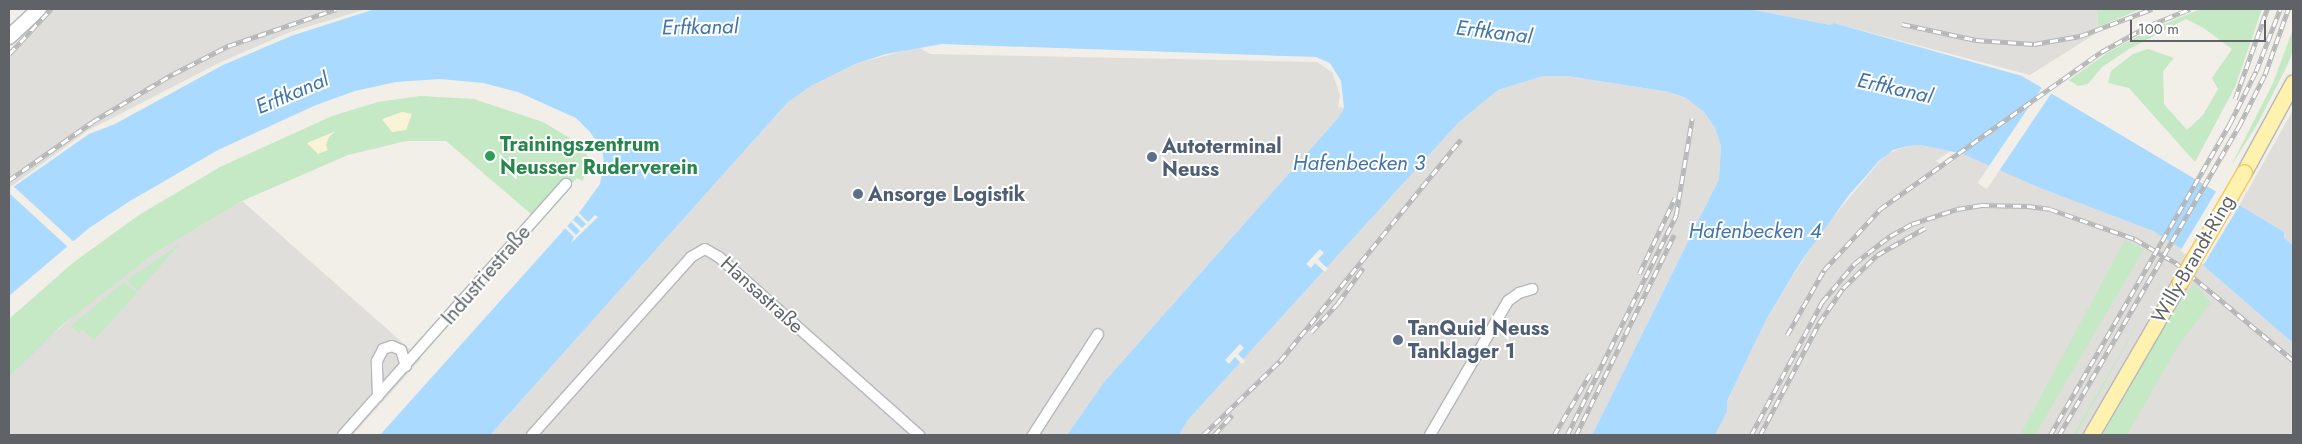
<!DOCTYPE html>
<meta charset="utf-8">
<style>
body{margin:0}
#map{position:relative;width:2302px;height:444px;overflow:hidden;background:#f1efe8;font-family:Jost,sans-serif}
div>[style]{position:absolute}
.industrial>*{inset:0;background:#e0deda}
.green>*{inset:0;background:#c5e8c5}
.sand>*{inset:0;background:#fbf3d9}
.water>*{inset:0;background:#aadaff}
.pier>*{inset:0;background:#f1efe8;transform-origin:0 0}
.roads{filter:drop-shadow(1px 0 #b5b8bc) drop-shadow(-1px 0 #b5b8bc) drop-shadow(0 1px #b5b8bc) drop-shadow(0 -1px #b5b8bc)}
.minor>*{height:10px;margin:-5px;padding:0 5px;transform-origin:5px;border-radius:5px;background:#fff}
.secondary>*{height:14px;margin:-7px;padding:0 7px;transform-origin:7px;border-radius:7px;background:#fff}
.primary>*{height:15px;margin:-7.5px;padding:0 7.5px;transform-origin:7.5px;border-radius:7.5px;background:#fff2af}
.rail>*{height:4.5px;margin-top:-2.25px;transform-origin:0;background:repeating-linear-gradient(90deg,#fff 0 8px,#b6b7b8 0 16px);box-sizing:border-box;border-block:1px solid #b6b7b8}
.bridges{filter:drop-shadow(1px 0 #f2c960) drop-shadow(-1px 0 #f2c960) drop-shadow(0 1px #f2c960) drop-shadow(0 -1px #f2c960)}
.primary-bridge>*{height:15px;margin:-7.5px;padding:0 7.5px;transform-origin:7.5px;border-radius:7.5px;background:#fff2af}
.dots>*{width:14px;height:14px;translate:-50% -50%;box-sizing:border-box;border:2px solid #fff;border-radius:50%}
span{translate:-50% -50%;white-space:nowrap;text-align:center;line-height:1.15;-webkit-text-stroke:4px #fff;paint-order:stroke}
.leisure-label{font-size:20px;color:#27864d;font-weight:700}
.left{translate:0 -50%;text-align:left}
.service-label{font-size:20px;color:#4e5e75;font-weight:700}
.street-label{font-size:20px;color:#5f6368}
.water-label{font-size:21px;color:#4174aa;font-style:italic}
.frame{position:absolute;inset:0;border:10px solid #5f6368;pointer-events:none}
.scale{position:absolute;left:2130px;top:20px;width:136px;height:22px;box-sizing:border-box;border:2px solid #5f6368;border-top:0;padding-left:6px;font-size:15px;line-height:18px;white-space:nowrap;color:#5f6368;-webkit-text-stroke:4px #fff;paint-order:stroke}
</style>
<div id="map">
<div class="industrial">
<i style="clip-path:polygon(55px 9px,367px 9px,290px 32px,221px 62px,87px 131px,9px 188px,9px 58px)"></i>
<i style="clip-path:polygon(1749px 9px,2097px 9px,2098px 32px,2030px 75px,1834px 23px,1830px 25px)"></i>
<i style="clip-path:polygon(918px 47px,930px 54px,1317px 62px,1332px 72px,1340px 95px,1338px 107px,1344px 108px,1339px 117px,1104px 382px,1067px 435px,490px 435px,788px 102px,811px 86px,855px 64px)"></i>
<i style="clip-path:polygon(1543px 76px,1566px 76px,1669px 92px,1686px 98px,1704px 112px,1715px 128px,1721px 146px,1719px 179px,1592px 435px,1179px 435px,1187px 421px,1459px 122px,1498px 90px)"></i>
<i style="clip-path:polygon(2293px 110px,2293px 245px,2284px 238px,2283px 232px,2239px 206px)"></i>
<i style="clip-path:polygon(1921px 145px,1950px 151px,1936px 161px,1945px 167px,1963px 154px,1990px 164px,2040px 188px,2153px 231px,2191px 255px,2293px 343px,2293px 435px,1715px 435px,1727px 412px,1727px 401px,1767px 318px,1819px 234px,1886px 154px,1907px 146px)"></i>
<i style="clip-path:polygon(242px 201px,421px 359px,353px 435px,9px 435px,9px 377px,38px 347px,92px 300px,152px 255px)"></i>
</div>
<div class="green">
<i style="clip-path:polygon(2097px 9px,2141px 9px,2098px 27px)"></i>
<i style="clip-path:polygon(2201px 9px,2262px 9px,2235px 87px,2195px 162px,2129px 88px,2108px 83px,2111px 71px,2133px 54px,2148px 49px,2174px 58px,2163px 71px,2164px 104px,2187px 130px,2203px 115px,2218px 89px,2212px 78px,2232px 49px,2202px 27px,2186px 19px,2129px 49px,2102px 67px,2088px 84px,2078px 86px,2069px 80px,2107px 53px,2149px 30px)"></i>
<i style="clip-path:polygon(2293px 29px,2293px 51px,2286px 68px,2258px 123px,2231px 166px,2273px 83px)"></i>
<i style="clip-path:polygon(420px 96px,474px 99px,543px 122px,583px 146px,588px 158px,587px 171px,582px 181px,577px 178px,538px 220px,446px 141px,406px 141px,348px 155px,242px 201px,152px 255px,61px 326px,9px 377px,9px 319px,74px 262px,139px 215px,220px 167px,332px 116px,378px 102px)"></i>
<i style="clip-path:polygon(2125px 240px,2144px 249px,2035px 435px,2020px 435px)"></i>
<i style="clip-path:polygon(181px 243px,138px 291px,127px 280px,158px 259px)"></i>
<i style="clip-path:polygon(124px 282px,137px 293px,94px 340px,83px 330px,79px 334px,71px 326px)"></i>
<i style="clip-path:polygon(2194px 283px,2211px 303px,2178px 346px,2127px 435px,2103px 435px,2167px 321px)"></i>
<i style="clip-path:polygon(2160px 284px,2076px 435px,2073px 435px,2160px 285px)"></i>
</div>
<div class="sand">
<i style="clip-path:polygon(402px 112px,412px 114px,406px 130px,392px 132px,382px 119px)"></i>
<i style="clip-path:polygon(336px 131px,329px 137px,326px 145px,328px 150px,318px 154px,307px 143px)"></i>
</div>
<div class="water">
<i style="clip-path:polygon(375px 9px,1749px 9px,1830px 25px,1834px 23px,2022px 76px,2284px 232px,2284px 238px,2293px 245px,2293px 343px,2191px 255px,2153px 231px,2040px 188px,1963px 154px,1921px 145px,1907px 146px,1893px 150px,1880px 160px,1849px 195px,1802px 260px,1767px 318px,1727px 401px,1727px 412px,1715px 435px,1592px 435px,1719px 179px,1721px 146px,1715px 128px,1704px 112px,1686px 98px,1669px 92px,1567px 76px,1543px 76px,1498px 90px,1459px 122px,1187px 421px,1179px 435px,1067px 435px,1104px 382px,1339px 117px,1344px 108px,1341px 81px,1330px 63px,1316px 57px,942px 44px,886px 54px,855px 64px,811px 86px,788px 102px,490px 435px,380px 435px,579px 213px,600px 184px,604px 163px,602px 149px,590px 132px,576px 118px,518px 92px,483px 83px,440px 79px,396px 82px,355px 91px,316px 105px,218px 150px,130px 201px,89px 228px,9px 296px,9px 190px,89px 134px,115px 124px,223px 65px,291px 36px)"></i>
</div>
<div class="pier">
<i style="left:2043px;top:86px;width:11px;height:117px;rotate:34deg"></i>
<i style="clip-path:polygon(12px 185px,47px 217px,75px 243px,69px 248px,9px 193px)"></i>
<i style="left:2217px;top:190px;width:27px;height:71px;rotate:31deg"></i>
<i style="clip-path:polygon(579px 213px,588px 222px,595px 215px,598px 217px,571px 243px,574px 237px,565px 228px,567px 226px,576px 235px,580px 231px,571px 222px,573px 220px,582px 228px,586px 224px,577px 215px)"></i>
<i style="clip-path:polygon(1320px 249px,1324px 253px,1318px 259px,1328px 269px,1325px 272px,1315px 263px,1311px 268px,1306px 264px)"></i>
<i style="clip-path:polygon(1240px 344px,1244px 348px,1238px 354px,1245px 361px,1242px 364px,1235px 357px,1229px 364px,1225px 360px)"></i>
</div>
<div class="roads">
<div class="minor">
<i style="left:378px;top:396px;width:35px;rotate:-92deg"></i>
<i style="left:377px;top:361px;width:13px;rotate:-63deg"></i>
<i style="left:383px;top:349px;width:9px;rotate:-18deg"></i>
<i style="left:392px;top:346px;width:10px;rotate:24deg"></i>
<i style="left:401px;top:350px;width:17px;rotate:73deg"></i>
<i style="left:343px;top:435px;width:336px;rotate:-48.4deg"></i>
<i style="left:532px;top:435px;width:239px;rotate:-48.2deg"></i>
<i style="left:691px;top:257px;width:16px;rotate:-30deg"></i>
<i style="left:705px;top:249px;width:16px;rotate:30deg"></i>
<i style="left:719px;top:257px;width:268px;rotate:41.7deg"></i>
<i style="left:1033px;top:435px;width:120px;rotate:-57.2deg"></i>
<i style="left:1430px;top:435px;width:155px;rotate:-59.8deg"></i>
<i style="left:1508px;top:301px;width:14px;rotate:-36deg"></i>
<i style="left:1519px;top:293px;width:14px;rotate:-17deg"></i>
</div>
<div class="secondary">
<i style="left:9px;top:37px;width:41px;rotate:-43deg"></i>
</div>
<div class="primary">
<i style="left:2244px;top:172px;width:102px;rotate:-61.4deg"></i>
<i style="left:2091px;top:435px;width:177px;rotate:-59.8deg"></i>
</div>
</div>
<div class="rail">
<i style="left:1902px;top:24px;width:76px;rotate:12.2deg"></i>
<i style="left:1976px;top:40px;width:58px;rotate:3.9deg"></i>
<i style="left:2034px;top:44px;width:47px;rotate:-9.9deg"></i>
<i style="left:2080px;top:36px;width:77px;rotate:-20.6deg"></i>
<i style="left:9px;top:54px;width:62px;rotate:-47deg"></i>
<i style="left:2235px;top:99px;width:96px;rotate:-70.4deg"></i>
<i style="left:9px;top:180px;width:101px;rotate:-34.9deg"></i>
<i style="left:92px;top:122px;width:94px;rotate:-30.7deg"></i>
<i style="left:173px;top:74px;width:62px;rotate:-27deg"></i>
<i style="left:228px;top:46px;width:114px;rotate:-18.9deg"></i>
<i style="left:1639px;top:274px;width:84px;rotate:-64.7deg"></i>
<i style="left:1311px;top:332px;width:40px;rotate:-47deg"></i>
<i style="left:1338px;top:303px;width:43px;rotate:-54.5deg"></i>
<i style="left:1787px;top:335px;width:75px;rotate:-60.4deg"></i>
<i style="left:1824px;top:270px;width:83px;rotate:-47.4deg"></i>
<i style="left:1880px;top:209px;width:271px;rotate:-35.4deg"></i>
<i style="left:2101px;top:52px;width:56px;rotate:-28.9deg"></i>
<i style="left:2150px;top:25px;width:43px;rotate:-21.8deg"></i>
<i style="left:1203px;top:435px;width:107px;rotate:-43.9deg"></i>
<i style="left:1280px;top:361px;width:286px;rotate:-50.8deg"></i>
<i style="left:1214px;top:435px;width:27px;rotate:-48deg"></i>
<i style="left:1554px;top:435px;width:71px;rotate:-59.5deg"></i>
<i style="left:1567px;top:435px;width:246px;rotate:-63.6deg"></i>
<i style="left:1676px;top:215px;width:98px;rotate:-80.6deg"></i>
<i style="left:1576px;top:435px;width:223px;rotate:-63.9deg"></i>
<i style="left:1751px;top:435px;width:151px;rotate:-61.9deg"></i>
<i style="left:1822px;top:302px;width:51px;rotate:-49.8deg"></i>
<i style="left:1855px;top:263px;width:44px;rotate:-37.6deg"></i>
<i style="left:1890px;top:236px;width:25px;rotate:-29deg"></i>
<i style="left:1912px;top:224px;width:47px;rotate:-18.4deg"></i>
<i style="left:1957px;top:209px;width:24px;rotate:-9deg"></i>
<i style="left:1981px;top:205px;width:46px;rotate:1.2deg"></i>
<i style="left:2027px;top:206px;width:23px;rotate:7deg"></i>
<i style="left:2050px;top:209px;width:90px;rotate:19.4deg"></i>
<i style="left:2135px;top:239px;width:48px;rotate:30.3deg"></i>
<i style="left:2176px;top:263px;width:152px;rotate:39.7deg"></i>
<i style="left:1760px;top:435px;width:127px;rotate:-62.2deg"></i>
<i style="left:1819px;top:323px;width:42px;rotate:-55.6deg"></i>
<i style="left:1843px;top:288px;width:47px;rotate:-44.1deg"></i>
<i style="left:1877px;top:255px;width:55px;rotate:-29.4deg"></i>
<i style="left:2050px;top:435px;width:360px;rotate:-60deg"></i>
<i style="left:2230px;top:123px;width:58px;rotate:-63.4deg"></i>
<i style="left:2256px;top:71px;width:66px;rotate:-68.8deg"></i>
<i style="left:2059px;top:435px;width:358px;rotate:-59.8deg"></i>
<i style="left:2239px;top:126px;width:58px;rotate:-63.4deg"></i>
<i style="left:2265px;top:74px;width:69px;rotate:-70.5deg"></i>
</div>
<div class="bridges">
<div class="primary-bridge">
<i style="left:2180px;top:282px;width:127px;rotate:-59.8deg"></i>
</div>
</div>
<div class="dots">
<i style="left:490px;top:156px;background:#2e9e5b"></i>
<i style="left:1152px;top:157px;background:#5c6f8a"></i>
<i style="left:858px;top:194px;background:#5c6f8a"></i>
<i style="left:1398px;top:340px;background:#5c6f8a"></i>
</div>
<div class="leisure-label">
<span class="left" style="left:500px;top:156px">Trainingszentrum<br>Neusser Ruderverein</span>
</div>
<div class="service-label">
<span class="left" style="left:1162px;top:158px">Autoterminal<br>Neuss</span>
<span class="left" style="left:868px;top:194px">Ansorge Logistik</span>
<span class="left" style="left:1408px;top:340px">TanQuid Neuss<br>Tanklager 1</span>
</div>
<div class="street-label">
<span style="left:2193px;top:259px;rotate:-60deg">Willy-Brandt-Ring</span>
<span style="left:486px;top:275px;rotate:-49deg">Industriestraße</span>
<span style="left:762px;top:295px;rotate:42deg">Hansastraße</span>
</div>
<div class="water-label">
<span style="left:700px;top:27px;rotate:-1deg">Erftkanal</span>
<span style="left:1494px;top:32px;rotate:7deg">Erftkanal</span>
<span style="left:1895px;top:88px;rotate:13deg">Erftkanal</span>
<span style="left:292px;top:93px;rotate:-23deg">Erftkanal</span>
<span style="left:1359px;top:163px">Hafenbecken 3</span>
<span style="left:1755px;top:231px">Hafenbecken 4</span>
</div>
<div class="frame"></div>
<div class="scale">100 m</div>
</div>
